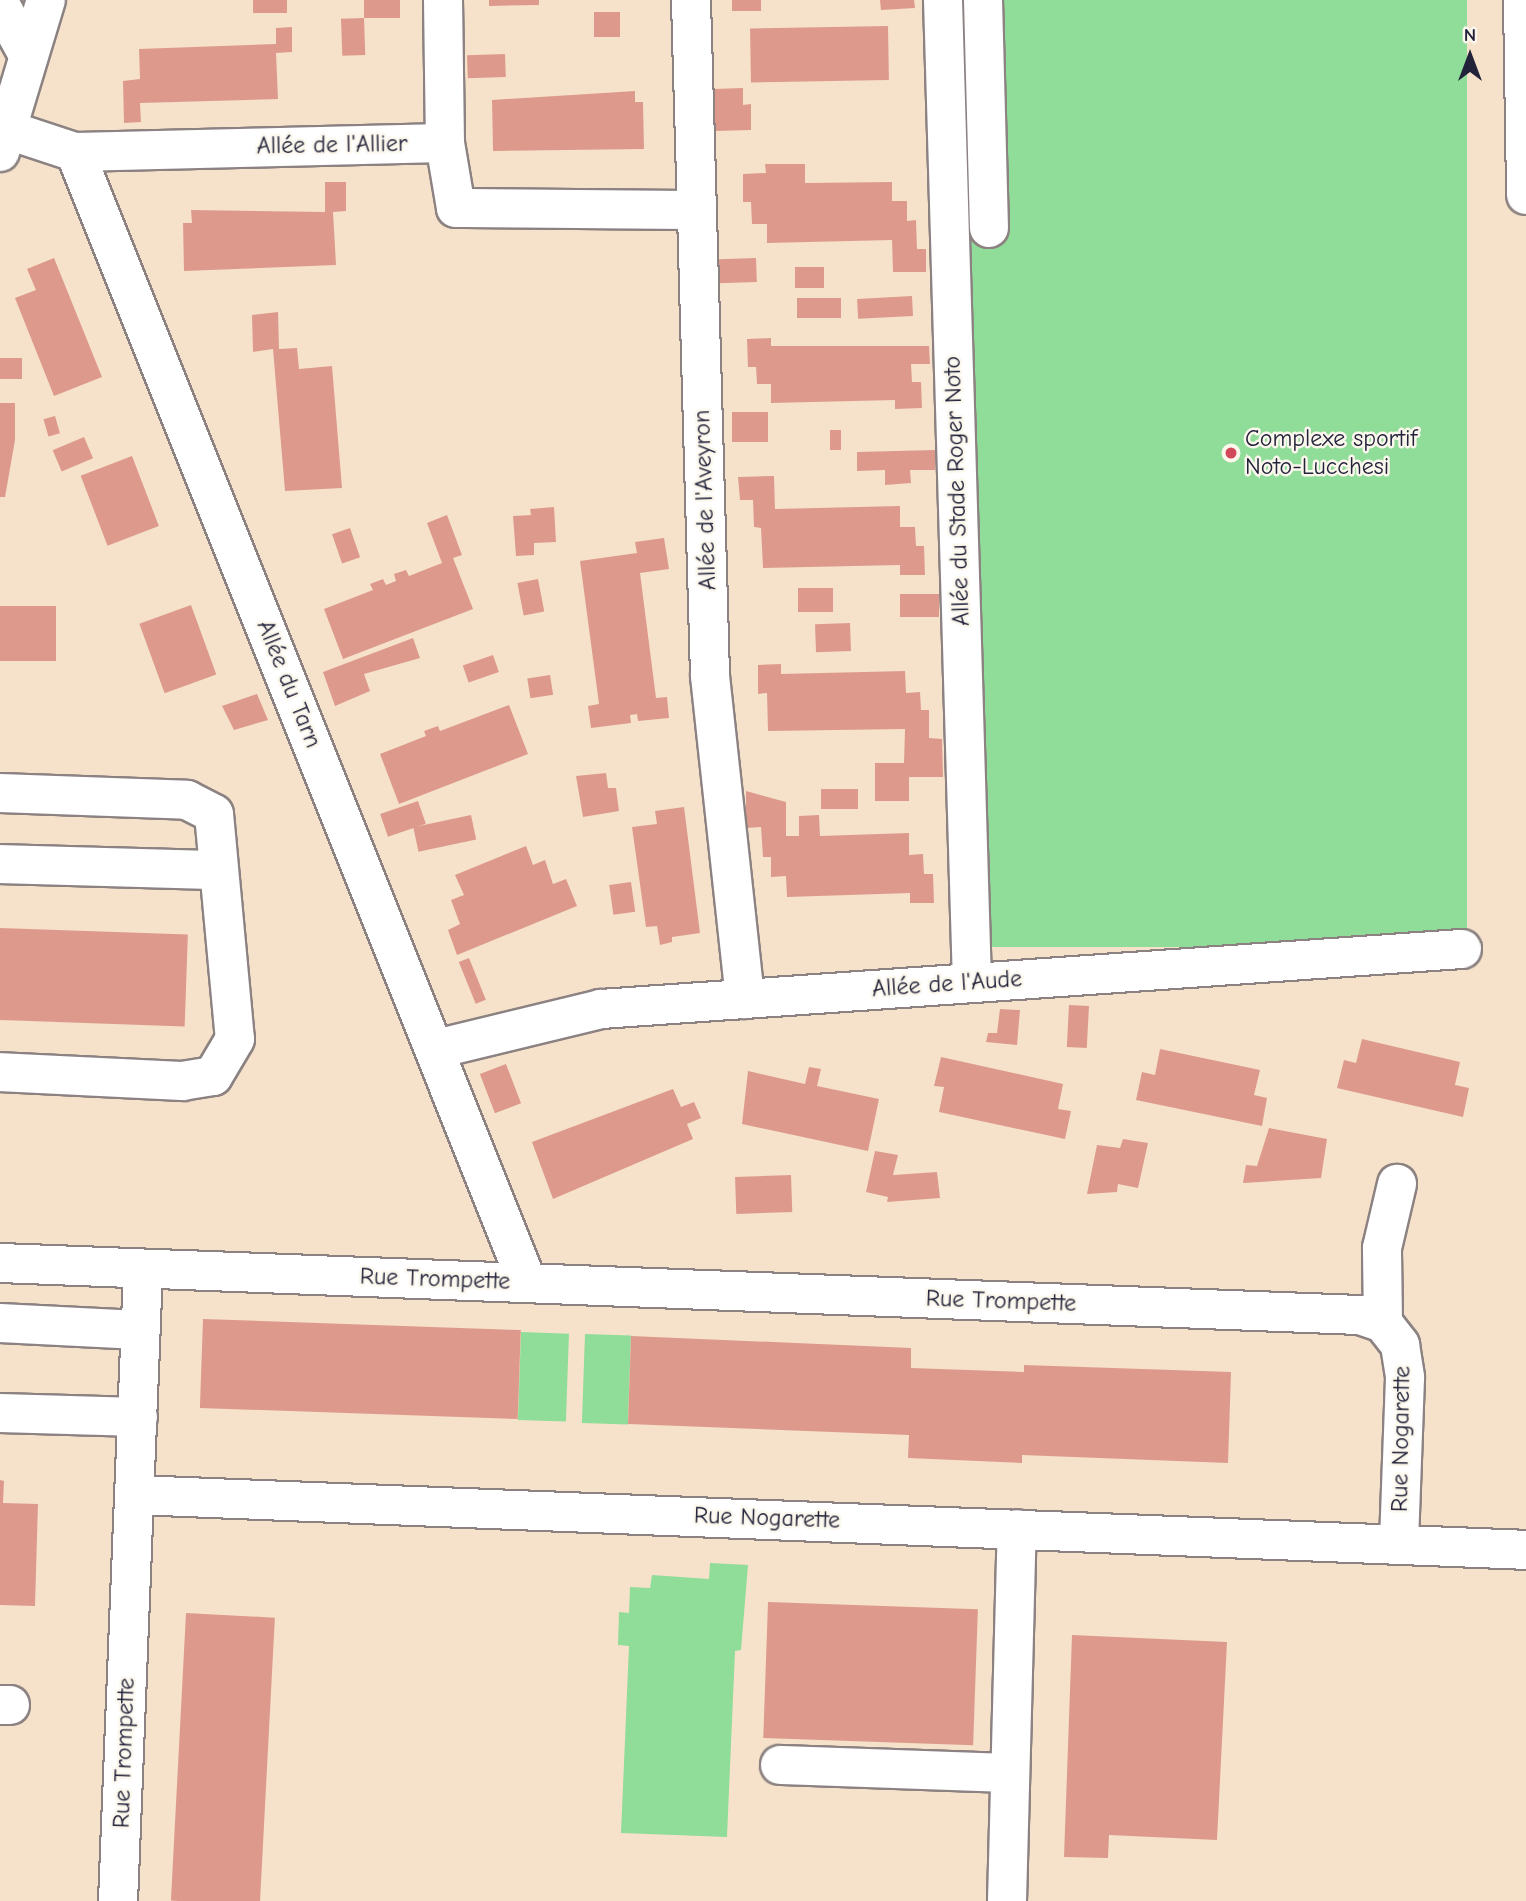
<!DOCTYPE html>
<meta charset="utf-8">
<style>
body{margin:0}
#map{position:relative;width:1526px;height:1901px;overflow:hidden;background:#f6e2ca;font-family:"Comic Neue",sans-serif}
div>[style]{position:absolute}
.green>*{inset:0;background:#90dc99;transform-origin:0 0}
.building>*{inset:0;background:#dd9a8c;transform-origin:0 0}
.roads{filter:drop-shadow(2px 0 #8c8282) drop-shadow(-2px 0 #8c8282) drop-shadow(0 2px #8c8282) drop-shadow(0 -2px #8c8282)}
.minor>*{height:38px;margin:-19px;padding:0 19px;transform-origin:19px;border-radius:19px;background:#fff}
.dots>*{width:19px;height:19px;translate:-50% -50%;box-sizing:border-box;border:4px solid #fbf7ec;border-radius:50%}
span{translate:-50% -50%;white-space:nowrap;text-align:center;line-height:1.15;-webkit-text-stroke:5px #fbf7ec;paint-order:stroke}
.street-label{font-size:24px;color:#22223b}
.poi-label{font-size:24px;color:#22223b}
.left{translate:0 -50%;text-align:left}
.north{position:absolute;left:1435px;top:21px;width:70px;height:70px;-webkit-text-stroke:5px #fbf7ec;paint-order:stroke;rotate:0deg;font-size:19px;font-weight:700;line-height:28px;text-align:center;color:#22223b}
.north::after{content:'';display:block;margin:auto;width:24px;height:32px;background:#22223b;clip-path:polygon(50% 0,100% 100%,50% 72%,0 100%)}
</style>
<div id="map">
<div class="green">
<i style="left:965px;top:0;width:502px;height:947px"></i>
<i style="left:521px;top:1332px;width:48px;height:88px;rotate:2deg"></i>
<i style="left:585px;top:1334px;width:46px;height:89px;rotate:2deg"></i>
<i style="clip-path:polygon(710px 1563px,748px 1565px,741px 1650px,735px 1651px,727px 1837px,621px 1833px,629px 1646px,618px 1645px,619px 1612px,629px 1613px,630px 1587px,650px 1588px,652px 1575px,709px 1579px)"></i>
</div>
<div class="building">
<i style="left:253px;top:0;width:34px;height:13px"></i>
<i style="left:364px;top:0;width:36px;height:18px"></i>
<i style="clip-path:polygon(489px 0,539px 0,539px 5px,489px 6px)"></i>
<i style="left:732px;top:0;width:29px;height:11px"></i>
<i style="clip-path:polygon(880px 0,914px 0,915px 8px,881px 10px)"></i>
<i style="left:594px;top:12px;width:26px;height:25px"></i>
<i style="left:364px;top:18px;width:37px;height:23px;rotate:88deg"></i>
<i style="left:888px;top:26px;width:54px;height:138px;rotate:89deg"></i>
<i style="clip-path:polygon(292px 27px,292px 52px,276px 53px,278px 99px,140px 103px,141px 122px,124px 123px,123px 81px,140px 79px,139px 49px,276px 44px,276px 28px)"></i>
<i style="left:505px;top:54px;width:23px;height:38px;rotate:88deg"></i>
<i style="clip-path:polygon(743px 88px,743px 105px,751px 104px,751px 130px,715px 131px,714px 89px)"></i>
<i style="clip-path:polygon(635px 91px,635px 102px,643px 102px,644px 149px,493px 151px,492px 100px)"></i>
<i style="clip-path:polygon(765px 164px,805px 164px,805px 183px,892px 182px,892px 201px,907px 201px,907px 221px,916px 220px,917px 249px,926px 249px,926px 272px,893px 272px,892px 240px,767px 243px,767px 224px,752px 224px,751px 202px,743px 202px,743px 174px,766px 173px)"></i>
<i style="clip-path:polygon(325px 182px,346px 182px,346px 211px,333px 212px,336px 265px,184px 271px,183px 223px,192px 223px,191px 210px,325px 212px)"></i>
<i style="clip-path:polygon(54px 258px,102px 377px,54px 396px,15px 298px,36px 290px,27px 269px)"></i>
<i style="left:756px;top:258px;width:24px;height:38px;rotate:88deg"></i>
<i style="left:795px;top:267px;width:29px;height:21px"></i>
<i style="left:912px;top:296px;width:20px;height:55px;rotate:87deg"></i>
<i style="left:841px;top:298px;width:20px;height:44px;rotate:90deg"></i>
<i style="clip-path:polygon(278px 312px,279px 349px,297px 348px,299px 369px,332px 366px,342px 488px,285px 491px,273px 349px,253px 352px,252px 315px)"></i>
<i style="clip-path:polygon(771px 338px,771px 346px,929px 346px,930px 364px,911px 364px,912px 382px,921px 382px,922px 408px,895px 409px,895px 400px,771px 403px,771px 384px,757px 384px,756px 367px,748px 367px,747px 339px)"></i>
<i style="left:22px;top:358px;width:21px;height:22px;rotate:90deg"></i>
<i style="clip-path:polygon(0 403px,15px 403px,15px 440px,5px 497px,0 497px)"></i>
<i style="left:732px;top:412px;width:36px;height:30px"></i>
<i style="left:55px;top:416px;width:18px;height:12px;rotate:74deg"></i>
<i style="left:841px;top:430px;width:20px;height:11px;rotate:90deg"></i>
<i style="left:84px;top:437px;width:23px;height:34px;rotate:67deg"></i>
<i style="clip-path:polygon(935px 450px,935px 470px,910px 470px,911px 483px,885px 485px,885px 470px,857px 471px,857px 452px)"></i>
<i style="left:132px;top:456px;width:75px;height:55px;rotate:69deg"></i>
<i style="clip-path:polygon(774px 476px,775px 509px,900px 506px,900px 527px,915px 527px,916px 546px,924px 546px,925px 575px,900px 575px,900px 565px,763px 568px,761px 528px,754px 527px,753px 500px,740px 500px,738px 477px)"></i>
<i style="clip-path:polygon(554px 507px,556px 542px,534px 543px,534px 555px,516px 556px,513px 516px,531px 515px,530px 509px)"></i>
<i style="clip-path:polygon(447px 515px,462px 555px,453px 558px,473px 609px,343px 659px,324px 609px,373px 590px,370px 584px,383px 579px,386px 585px,396px 581px,394px 574px,406px 570px,409px 576px,442px 563px,427px 523px)"></i>
<i style="left:350px;top:528px;width:31px;height:19px;rotate:71deg"></i>
<i style="clip-path:polygon(664px 538px,669px 569px,640px 573px,656px 698px,667px 697px,669px 718px,638px 721px,637px 714px,630px 715px,631px 723px,591px 728px,588px 706px,599px 704px,580px 561px,637px 553px,635px 542px)"></i>
<i style="left:538px;top:579px;width:33px;height:21px;rotate:79deg"></i>
<i style="left:798px;top:588px;width:35px;height:24px"></i>
<i style="left:900px;top:594px;width:39px;height:23px"></i>
<i style="left:191px;top:605px;width:74px;height:55px;rotate:70deg"></i>
<i style="left:0;top:606px;width:56px;height:55px"></i>
<i style="left:850px;top:623px;width:28px;height:35px;rotate:88deg"></i>
<i style="clip-path:polygon(413px 638px,420px 658px,364px 674px,370px 691px,335px 706px,323px 672px)"></i>
<i style="left:493px;top:655px;width:18px;height:32px;rotate:71deg"></i>
<i style="clip-path:polygon(781px 664px,781px 674px,905px 671px,906px 693px,920px 692px,921px 710px,929px 710px,929px 738px,942px 739px,943px 777px,909px 777px,909px 801px,875px 801px,875px 763px,904px 763px,905px 729px,768px 731px,767px 693px,758px 694px,758px 665px)"></i>
<i style="left:550px;top:675px;width:20px;height:23px;rotate:81deg"></i>
<i style="clip-path:polygon(257px 694px,268px 720px,234px 730px,222px 706px)"></i>
<i style="clip-path:polygon(509px 705px,528px 754px,399px 804px,380px 754px,426px 736px,424px 731px,438px 726px,440px 731px)"></i>
<i style="clip-path:polygon(606px 773px,608px 788px,616px 788px,619px 811px,583px 817px,576px 776px)"></i>
<i style="left:858px;top:789px;width:20px;height:37px;rotate:90deg"></i>
<i style="clip-path:polygon(746px 791px,786px 802px,786px 836px,799px 836px,799px 816px,819px 815px,820px 836px,909px 833px,909px 855px,923px 854px,924px 874px,933px 874px,934px 903px,910px 903px,910px 893px,787px 897px,786px 876px,771px 877px,771px 857px,763px 857px,761px 827px,746px 828px)"></i>
<i style="left:418px;top:801px;width:24px;height:40px;rotate:71deg"></i>
<i style="clip-path:polygon(684px 807px,700px 933px,672px 937px,672px 942px,660px 945px,657px 926px,646px 927px,632px 827px,657px 824px,655px 811px)"></i>
<i style="left:471px;top:815px;width:25px;height:59px;rotate:78deg"></i>
<i style="clip-path:polygon(526px 846px,533px 865px,545px 860px,553px 884px,566px 879px,577px 906px,457px 955px,448px 930px,460px 924px,451px 900px,464px 895px,455px 875px)"></i>
<i style="left:631px;top:882px;width:30px;height:22px;rotate:82deg"></i>
<i style="left:0;top:928px;width:188px;height:92px;rotate:2deg"></i>
<i style="left:469px;top:958px;width:45px;height:11px;rotate:68deg"></i>
<i style="left:1069px;top:1005px;width:20px;height:42px;rotate:3deg"></i>
<i style="clip-path:polygon(1000px 1009px,1020px 1010px,1017px 1045px,986px 1042px,988px 1033px,997px 1033px)"></i>
<i style="clip-path:polygon(1362px 1039px,1460px 1062px,1455px 1085px,1469px 1088px,1463px 1117px,1337px 1088px,1344px 1060px,1356px 1063px)"></i>
<i style="clip-path:polygon(1160px 1049px,1260px 1070px,1254px 1095px,1267px 1098px,1262px 1126px,1136px 1100px,1142px 1072px,1155px 1075px)"></i>
<i style="clip-path:polygon(941px 1057px,1063px 1084px,1058px 1109px,1071px 1111px,1065px 1139px,939px 1112px,944px 1087px,934px 1086px)"></i>
<i style="left:506px;top:1064px;width:42px;height:28px;rotate:69deg"></i>
<i style="clip-path:polygon(809px 1067px,821px 1069px,817px 1086px,879px 1099px,868px 1151px,742px 1124px,748px 1071px,805px 1084px)"></i>
<i style="clip-path:polygon(673px 1089px,681px 1107px,694px 1102px,701px 1118px,687px 1124px,693px 1139px,553px 1199px,532px 1142px)"></i>
<i style="clip-path:polygon(1269px 1128px,1327px 1139px,1321px 1178px,1243px 1183px,1246px 1165px,1257px 1166px)"></i>
<i style="clip-path:polygon(1123px 1139px,1148px 1143px,1138px 1188px,1118px 1184px,1117px 1192px,1087px 1194px,1097px 1145px,1120px 1148px)"></i>
<i style="clip-path:polygon(875px 1151px,898px 1155px,893px 1175px,937px 1172px,940px 1198px,887px 1202px,888px 1197px,866px 1192px)"></i>
<i style="left:791px;top:1175px;width:37px;height:56px;rotate:88deg"></i>
<i style="left:203px;top:1319px;width:318px;height:89px;rotate:2deg"></i>
<i style="clip-path:polygon(631px 1336px,911px 1348px,911px 1368px,1024px 1372px,1024px 1365px,1231px 1372px,1228px 1463px,1022px 1455px,1022px 1463px,908px 1458px,909px 1435px,628px 1424px)"></i>
<i style="clip-path:polygon(0 1480px,4px 1481px,3px 1503px,38px 1504px,35px 1606px,0 1605px)"></i>
<i style="left:768px;top:1602px;width:210px;height:136px;rotate:2deg"></i>
<i style="left:186px;top:1613px;width:89px;height:288px;rotate:3deg"></i>
<i style="clip-path:polygon(1072px 1635px,1227px 1642px,1217px 1840px,1109px 1835px,1108px 1858px,1064px 1857px)"></i>
</div>
<div class="roads">
<div class="minor">
<i style="left:443px;top:0;width:143px;rotate:89.2deg"></i>
<i style="left:445px;top:143px;width:66px;rotate:80.4deg"></i>
<i style="left:456px;top:208px;width:241px;rotate:0.5deg"></i>
<i style="left:691px;top:0;width:676px;rotate:88.39deg"></i>
<i style="left:710px;top:676px;width:325px;rotate:83.8deg"></i>
<i style="left:943px;top:0;width:981px;rotate:88.31deg"></i>
<i style="left:983px;top:0;width:228px;rotate:88.5deg"></i>
<i style="left:1523px;top:0;width:195px;rotate:89.1deg"></i>
<i style="left:0;top:4px;width:58px;rotate:61.2deg"></i>
<i style="left:8px;top:130px;width:71px;rotate:18.2deg"></i>
<i style="left:75px;top:152px;width:1217px;rotate:68.2deg"></i>
<i style="left:0;top:152px;width:159px;rotate:-73.2deg"></i>
<i style="left:75px;top:152px;width:370px;rotate:-1.4deg"></i>
<i style="left:0;top:793px;width:187px;rotate:2.1deg"></i>
<i style="left:187px;top:800px;width:30px;rotate:27deg"></i>
<i style="left:214px;top:814px;width:226px;rotate:84.7deg"></i>
<i style="left:235px;top:1039px;width:43px;rotate:120.7deg"></i>
<i style="left:213px;top:1076px;width:30px;rotate:171deg"></i>
<i style="left:183px;top:1081px;width:183px;rotate:-177.2deg"></i>
<i style="left:0;top:864px;width:219px;rotate:1.6deg"></i>
<i style="left:436px;top:1049px;width:170px;rotate:-13.6deg"></i>
<i style="left:601px;top:1009px;width:863px;rotate:-3.99deg"></i>
<i style="left:0;top:1263px;width:1361px;rotate:2.19deg"></i>
<i style="left:1360px;top:1315px;width:24px;rotate:19deg"></i>
<i style="left:1383px;top:1323px;width:28px;rotate:52deg"></i>
<i style="left:1400px;top:1345px;width:33px;rotate:81deg"></i>
<i style="left:1405px;top:1378px;width:165px;rotate:92.1deg"></i>
<i style="left:0;top:1323px;width:139px;rotate:2.9deg"></i>
<i style="left:1383px;top:1323px;width:75px;rotate:-90.8deg"></i>
<i style="left:1382px;top:1248px;width:66px;rotate:-76.8deg"></i>
<i style="left:0;top:1413px;width:138px;rotate:1.7deg"></i>
<i style="left:135px;top:1495px;width:1392px;rotate:2.26deg"></i>
<i style="left:0;top:1705px;width:10px"></i>
<i style="left:780px;top:1765px;width:230px;rotate:2deg"></i>
<i style="left:118px;top:1901px;width:632px;rotate:-87.73deg"></i>
<i style="left:1007px;top:1901px;width:372px;rotate:-88.5deg"></i>
</div>
</div>
<div class="dots">
<i style="left:1231px;top:453px;background:#d1495b"></i>
</div>
<div class="street-label">
<span style="left:332px;top:145px;rotate:-1deg">Allée de l'Allier</span>
<span style="left:957px;top:491px;rotate:-92deg">Allée du Stade Roger Noto</span>
<span style="left:705px;top:500px;rotate:-92deg">Allée de l'Aveyron</span>
<span style="left:289px;top:684px;rotate:68deg">Allée du Tarn</span>
<span style="left:947px;top:984px;rotate:-4deg">Allée de l'Aude</span>
<span style="left:435px;top:1279px;rotate:2deg">Rue Trompette</span>
<span style="left:1001px;top:1301px;rotate:2deg">Rue Trompette</span>
<span style="left:1401px;top:1439px;rotate:-89deg">Rue Nogarette</span>
<span style="left:767px;top:1518px;rotate:2deg">Rue Nogarette</span>
<span style="left:124px;top:1753px;rotate:-88deg">Rue Trompette</span>
</div>
<div class="poi-label">
<span class="left" style="left:1245px;top:453px">Complexe sportif<br>Noto-Lucchesi</span>
</div>
<div class="north">N</div>
</div>
